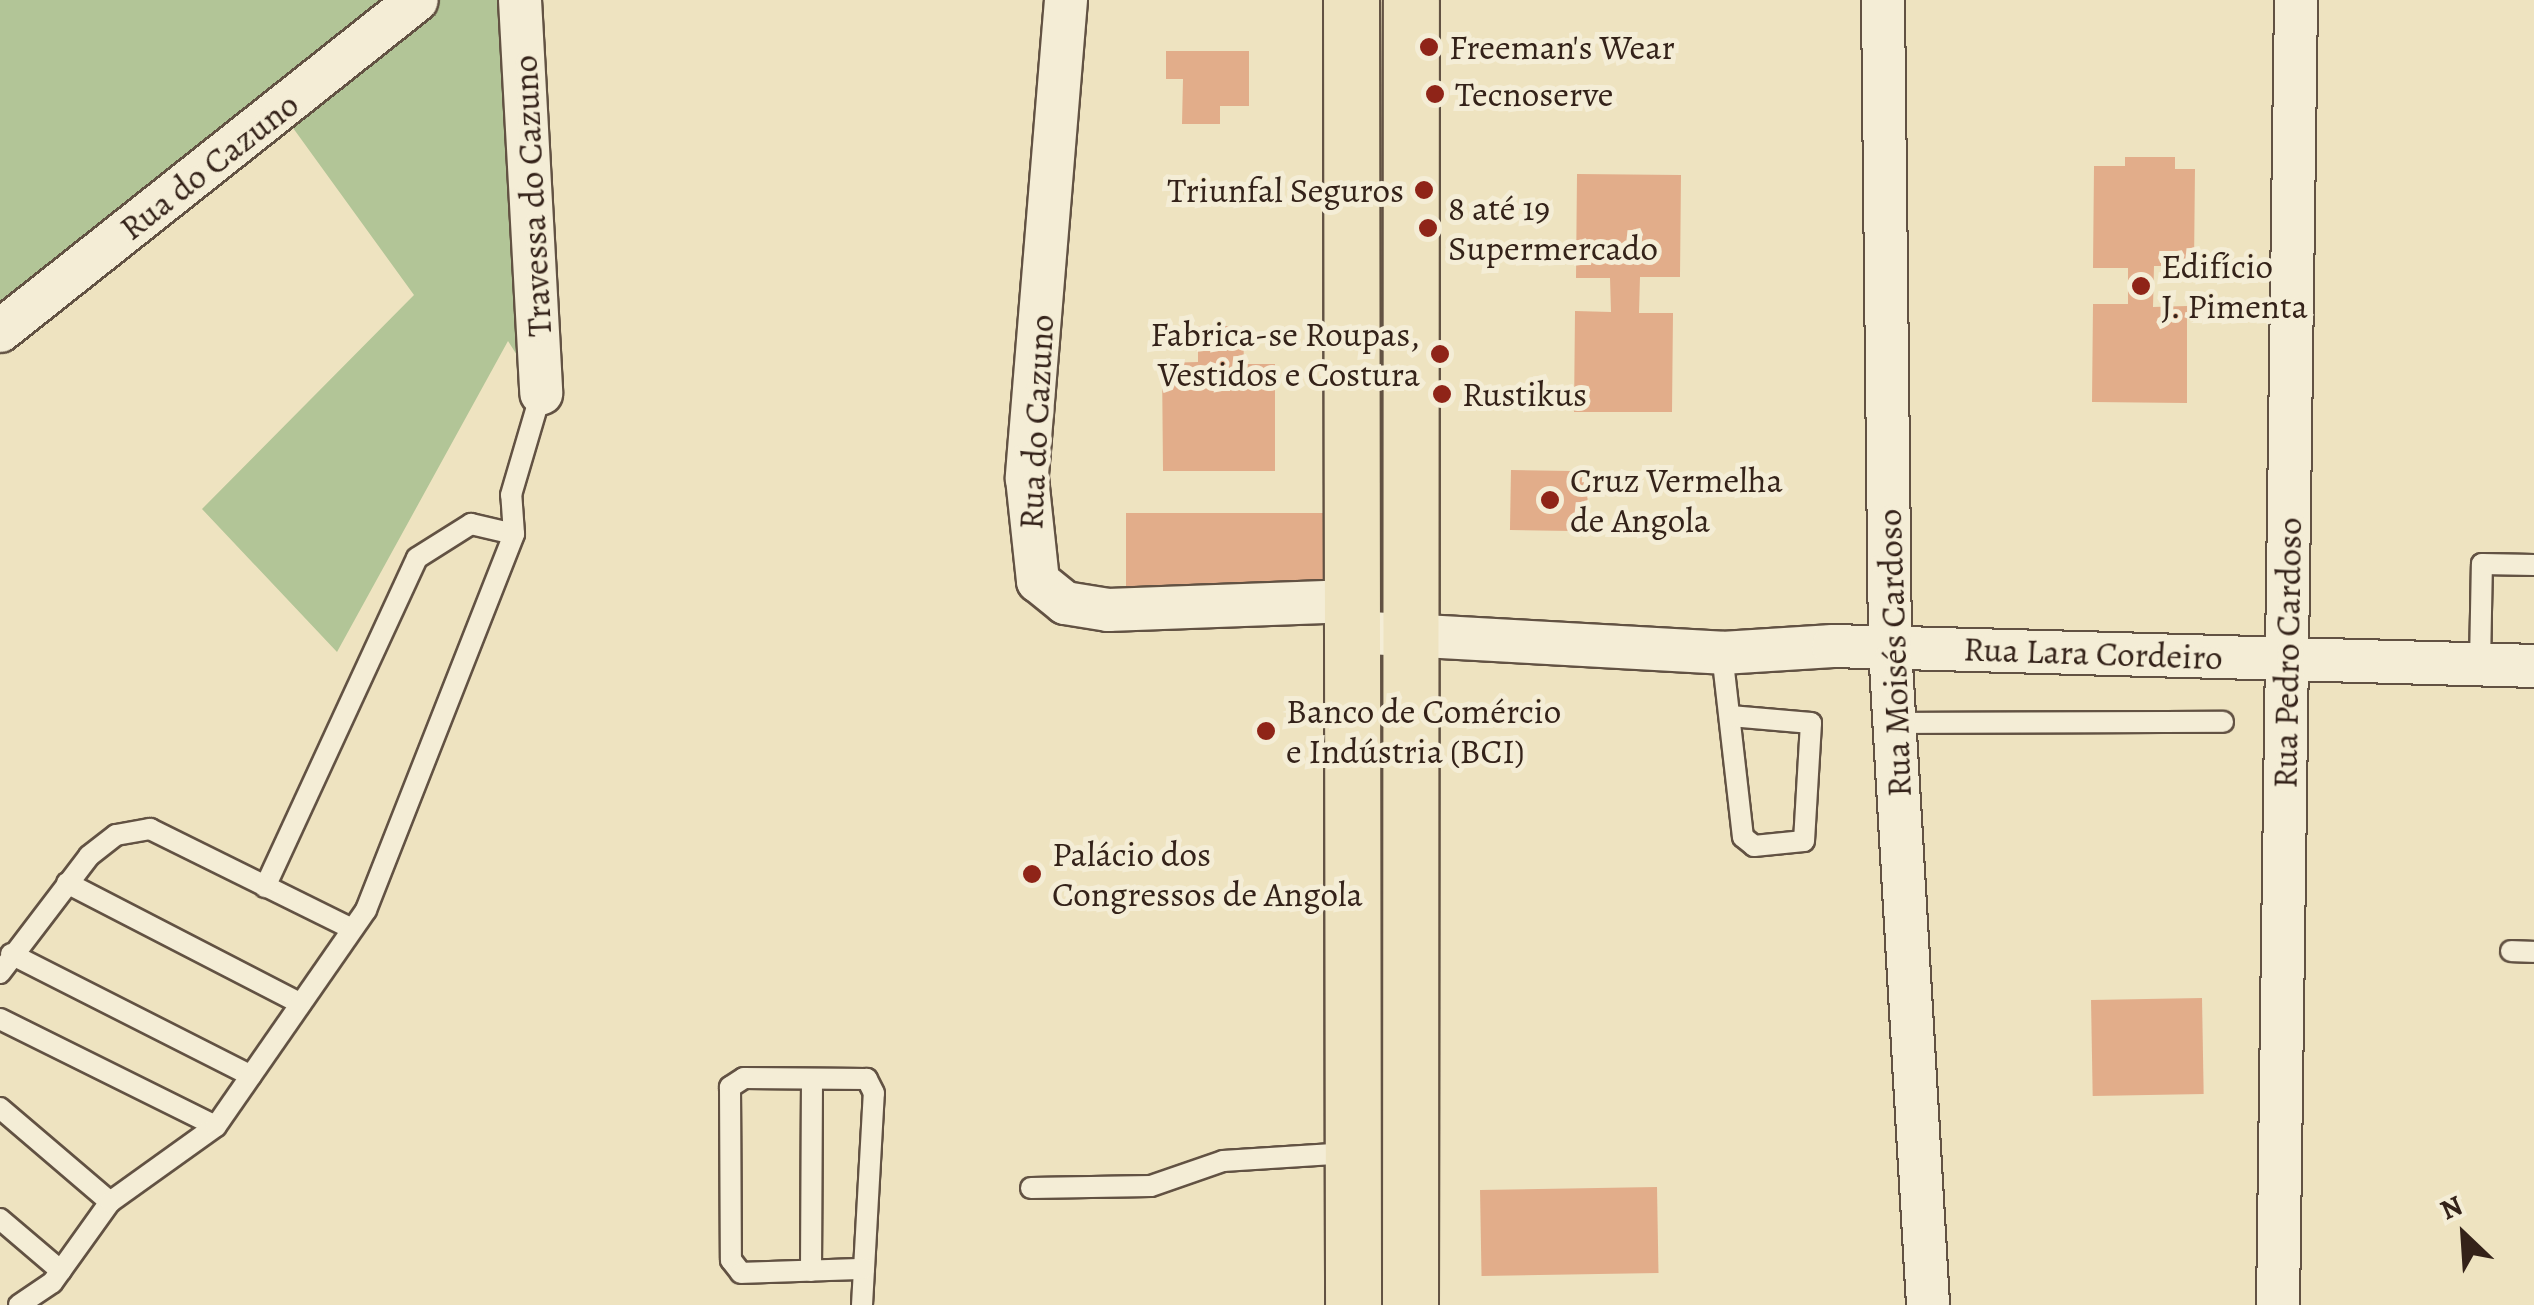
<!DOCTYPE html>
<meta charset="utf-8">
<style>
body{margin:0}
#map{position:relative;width:2534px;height:1305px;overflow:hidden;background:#eee3c0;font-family:Alegreya,serif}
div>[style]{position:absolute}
.green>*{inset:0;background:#b2c597}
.building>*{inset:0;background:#e2ad8a;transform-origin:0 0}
.roads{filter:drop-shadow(2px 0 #625243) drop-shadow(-2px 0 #625243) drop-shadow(0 2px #625243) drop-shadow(0 -2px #625243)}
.lane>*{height:20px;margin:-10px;padding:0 10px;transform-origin:10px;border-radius:10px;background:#f4edd6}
.street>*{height:42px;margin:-21px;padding:0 21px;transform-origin:21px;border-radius:21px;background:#f4edd6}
.primary>*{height:55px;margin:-27.5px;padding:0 27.5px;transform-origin:27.5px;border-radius:27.5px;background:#eee3c0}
.dots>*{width:28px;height:28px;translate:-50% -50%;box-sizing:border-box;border:5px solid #f4edd6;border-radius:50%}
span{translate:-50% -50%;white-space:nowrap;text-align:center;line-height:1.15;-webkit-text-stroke:10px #f4edd6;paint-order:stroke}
.poi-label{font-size:35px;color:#342219}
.left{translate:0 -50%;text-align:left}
.right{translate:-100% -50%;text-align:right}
.street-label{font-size:35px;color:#342219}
.north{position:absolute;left:2414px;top:1185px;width:100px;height:100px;-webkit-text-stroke:8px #f4edd6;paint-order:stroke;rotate:335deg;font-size:28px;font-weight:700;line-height:40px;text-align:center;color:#342219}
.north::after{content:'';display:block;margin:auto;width:35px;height:45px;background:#342219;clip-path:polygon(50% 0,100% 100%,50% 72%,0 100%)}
</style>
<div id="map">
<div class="green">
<i style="clip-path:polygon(0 0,520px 0,541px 393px,508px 341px,337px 652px,202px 509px,414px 295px,280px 110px,0 331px)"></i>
</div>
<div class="building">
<i style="clip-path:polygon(1166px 51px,1249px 51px,1249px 106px,1220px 106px,1220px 124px,1182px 124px,1183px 79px,1166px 79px)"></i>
<i style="clip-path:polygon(2125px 157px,2175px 157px,2175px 169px,2195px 169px,2194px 266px,2154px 266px,2153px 307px,2187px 306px,2187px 403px,2092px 402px,2093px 304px,2128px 304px,2128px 268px,2093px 268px,2094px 166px,2125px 166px)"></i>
<i style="clip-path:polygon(1577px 174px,1681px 175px,1680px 277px,1640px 277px,1639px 313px,1673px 313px,1672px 412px,1574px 412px,1575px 311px,1611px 312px,1610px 278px,1576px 278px)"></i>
<i style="clip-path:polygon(1198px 326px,1243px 326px,1244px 364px,1275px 364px,1275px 471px,1163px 471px,1162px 363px,1198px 362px)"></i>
<i style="left:1511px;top:470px;width:77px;height:60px;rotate:1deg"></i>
<i style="left:1126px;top:513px;width:200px;height:81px"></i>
<i style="left:2202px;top:998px;width:96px;height:111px;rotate:89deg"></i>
<i style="left:1657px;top:1187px;width:86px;height:177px;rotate:89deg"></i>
</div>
<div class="roads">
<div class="lane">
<i style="left:1722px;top:653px;width:185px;rotate:83.5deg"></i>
<i style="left:1743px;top:837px;width:14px;rotate:39deg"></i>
<i style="left:1754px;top:846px;width:50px;rotate:-5.7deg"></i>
<i style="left:1804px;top:841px;width:118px;rotate:-86.6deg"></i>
<i style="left:1811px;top:723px;width:81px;rotate:-175.1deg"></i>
<i style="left:2480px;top:664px;width:100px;rotate:-88.9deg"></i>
<i style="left:2482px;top:564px;width:52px;rotate:1.1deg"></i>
<i style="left:1896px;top:723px;width:327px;rotate:-0.2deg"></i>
<i style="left:67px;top:883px;width:263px;rotate:27.3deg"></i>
<i style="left:265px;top:887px;width:362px;rotate:-65.2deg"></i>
<i style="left:417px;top:558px;width:64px;rotate:-32.2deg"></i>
<i style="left:471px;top:524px;width:44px;rotate:13.1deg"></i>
<i style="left:2511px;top:951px;width:23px;rotate:2deg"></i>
<i style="left:11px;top:954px;width:269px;rotate:26.9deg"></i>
<i style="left:0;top:973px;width:147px;rotate:-52.7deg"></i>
<i style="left:89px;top:856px;width:34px;rotate:-38deg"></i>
<i style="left:116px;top:835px;width:35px;rotate:-10deg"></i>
<i style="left:150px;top:829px;width:225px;rotate:26.3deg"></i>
<i style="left:0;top:1019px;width:241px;rotate:26.4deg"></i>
<i style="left:0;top:1108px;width:145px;rotate:40.5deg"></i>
<i style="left:1031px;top:1188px;width:120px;rotate:-1deg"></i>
<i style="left:1151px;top:1186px;width:76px;rotate:-19.1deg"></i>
<i style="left:1223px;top:1161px;width:126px;rotate:-3.6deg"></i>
<i style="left:0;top:1219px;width:80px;rotate:40.4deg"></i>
<i style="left:811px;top:1271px;width:192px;rotate:-89.7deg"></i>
<i style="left:19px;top:1305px;width:40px;rotate:-34deg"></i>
<i style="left:52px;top:1283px;width:100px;rotate:-54.4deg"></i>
<i style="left:110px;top:1202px;width:130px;rotate:-35.6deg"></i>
<i style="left:216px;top:1126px;width:263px;rotate:-55.2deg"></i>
<i style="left:366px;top:910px;width:404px;rotate:-68.5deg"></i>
<i style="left:514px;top:534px;width:39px;rotate:-94deg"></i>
<i style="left:511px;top:495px;width:106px;rotate:-73.6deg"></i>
<i style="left:862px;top:1305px;width:212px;rotate:-86.8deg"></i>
<i style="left:874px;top:1093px;width:16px;rotate:-117deg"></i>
<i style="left:867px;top:1079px;width:123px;rotate:-179.5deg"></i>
<i style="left:744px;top:1078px;width:17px;rotate:147deg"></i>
<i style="left:730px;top:1087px;width:173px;rotate:89.7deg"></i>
<i style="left:731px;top:1260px;width:16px;rotate:52deg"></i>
<i style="left:741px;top:1273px;width:123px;rotate:-1.9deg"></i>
</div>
<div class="street">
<i style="left:520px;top:0;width:394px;rotate:86.9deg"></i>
<i style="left:1066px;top:0;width:480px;rotate:94.7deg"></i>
<i style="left:1027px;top:478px;width:104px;rotate:83.9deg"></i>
<i style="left:1038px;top:581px;width:35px;rotate:39deg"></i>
<i style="left:1065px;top:603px;width:44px;rotate:9.2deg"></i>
<i style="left:1108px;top:610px;width:244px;rotate:-2.1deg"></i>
<i style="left:1883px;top:0;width:647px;rotate:89.38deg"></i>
<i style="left:1890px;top:647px;width:659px;rotate:86.69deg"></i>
<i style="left:0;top:331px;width:532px;rotate:-38.44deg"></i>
<i style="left:1352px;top:632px;width:371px;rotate:3.2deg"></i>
<i style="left:1722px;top:653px;width:111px;rotate:-3.6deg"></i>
<i style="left:1833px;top:646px;width:701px;rotate:1.63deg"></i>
<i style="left:2278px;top:1305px;width:1305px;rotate:-89.21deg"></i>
</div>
<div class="primary">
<i style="left:1351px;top:0;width:1305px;rotate:89.91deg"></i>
<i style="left:1410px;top:1305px;width:1305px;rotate:-89.96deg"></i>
</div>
</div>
<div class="dots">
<i style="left:1429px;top:47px;background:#8f2418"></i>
<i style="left:1435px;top:94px;background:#8f2418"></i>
<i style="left:1424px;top:190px;background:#8f2418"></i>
<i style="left:1428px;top:228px;background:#8f2418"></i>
<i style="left:2141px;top:286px;background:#8f2418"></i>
<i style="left:1440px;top:354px;background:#8f2418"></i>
<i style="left:1442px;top:394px;background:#8f2418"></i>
<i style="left:1550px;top:500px;background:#8f2418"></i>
<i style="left:1266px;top:731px;background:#8f2418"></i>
<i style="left:1032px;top:874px;background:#8f2418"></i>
</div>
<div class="poi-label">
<span class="left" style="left:1449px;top:47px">Freeman's Wear</span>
<span class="left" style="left:1455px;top:94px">Tecnoserve</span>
<span class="right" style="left:1404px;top:190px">Triunfal Seguros</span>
<span class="left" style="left:1448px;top:228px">8 até 19<br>Supermercado</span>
<span class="left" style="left:2161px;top:286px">Edifício<br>J. Pimenta</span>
<span class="right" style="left:1420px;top:354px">Fabrica-se Roupas,<br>Vestidos e Costura</span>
<span class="left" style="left:1462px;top:394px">Rustikus</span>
<span class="left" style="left:1570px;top:500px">Cruz Vermelha<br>de Angola</span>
<span class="left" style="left:1286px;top:731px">Banco de Comércio<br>e Indústria (BCI)</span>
<span class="left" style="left:1052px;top:874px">Palácio dos<br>Congressos de Angola</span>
</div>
<div class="street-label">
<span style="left:209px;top:166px;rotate:-38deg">Rua do Cazuno</span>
<span style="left:532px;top:196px;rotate:-93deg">Travessa do Cazuno</span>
<span style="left:1036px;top:422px;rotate:-87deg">Rua do Cazuno</span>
<span style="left:1894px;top:653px;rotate:-92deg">Rua Moisés Cardoso</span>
<span style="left:2093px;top:653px;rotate:2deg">Rua Lara Cordeiro</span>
<span style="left:2287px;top:653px;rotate:-89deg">Rua Pedro Cardoso</span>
</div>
<div class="north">N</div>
</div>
